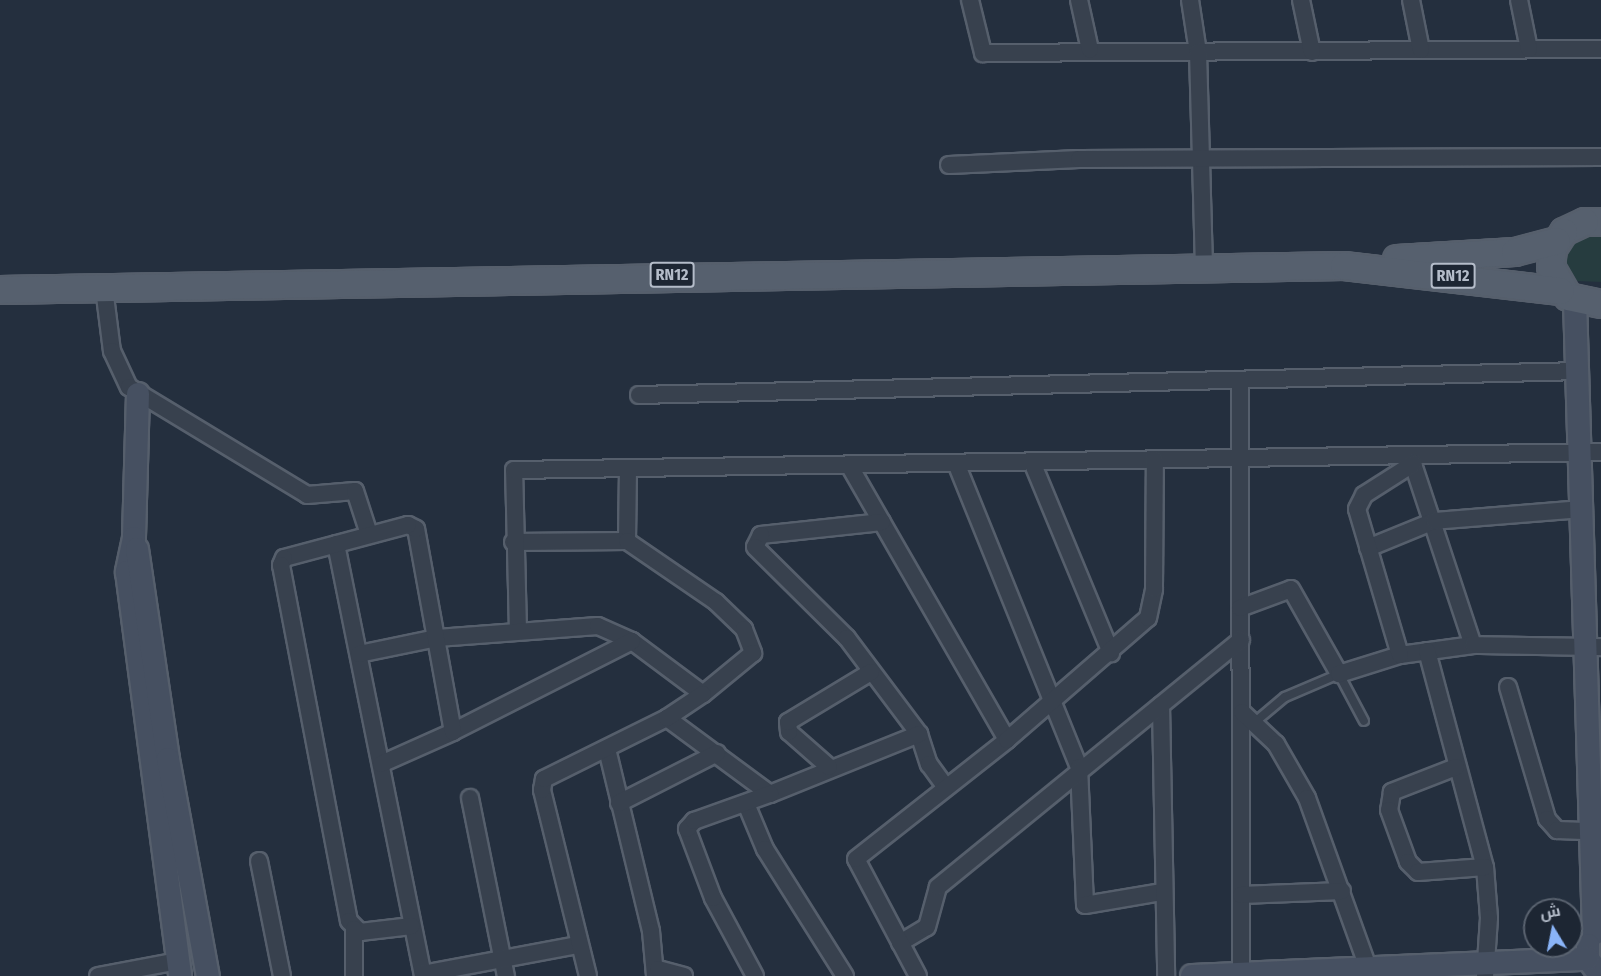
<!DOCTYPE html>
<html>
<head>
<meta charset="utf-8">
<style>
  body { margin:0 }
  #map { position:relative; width:1601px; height:976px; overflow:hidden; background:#242f3e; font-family:"Fira Sans Condensed",Cairo,sans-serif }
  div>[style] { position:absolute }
  .green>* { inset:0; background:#263c3f }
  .roads { filter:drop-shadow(2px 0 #565f6c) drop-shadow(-2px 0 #565f6c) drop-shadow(0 2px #565f6c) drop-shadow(0 -2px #565f6c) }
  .lane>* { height:8px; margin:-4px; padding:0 4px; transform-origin:4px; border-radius:4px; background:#38414e }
  .street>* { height:16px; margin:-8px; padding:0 8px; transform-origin:8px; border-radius:8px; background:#38414e }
  .secondary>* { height:22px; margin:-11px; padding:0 11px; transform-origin:11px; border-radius:11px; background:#465061 }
  .primary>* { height:26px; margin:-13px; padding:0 13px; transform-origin:13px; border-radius:13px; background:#56606e }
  span { translate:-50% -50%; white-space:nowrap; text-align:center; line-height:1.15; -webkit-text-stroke:6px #1d2633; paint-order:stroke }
  .shield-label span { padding:2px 4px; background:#1d2633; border:2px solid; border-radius:4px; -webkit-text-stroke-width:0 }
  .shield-label { font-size:16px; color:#b4bcc9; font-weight:700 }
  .north { position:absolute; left:1523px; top:898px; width:60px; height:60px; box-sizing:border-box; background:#1d2633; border:2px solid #59626f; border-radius:50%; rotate:350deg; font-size:16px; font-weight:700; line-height:24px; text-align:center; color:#b4bcc9 }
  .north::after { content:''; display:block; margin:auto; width:21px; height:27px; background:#8ab4f8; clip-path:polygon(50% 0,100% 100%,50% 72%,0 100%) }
</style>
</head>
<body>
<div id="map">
  <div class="green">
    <div style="clip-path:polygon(1601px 232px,1601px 282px,1577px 281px,1565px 267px,1563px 254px,1577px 234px)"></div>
  </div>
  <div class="roads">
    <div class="lane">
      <div style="left:1255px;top:722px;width:39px;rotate:-40deg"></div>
      <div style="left:1285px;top:697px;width:59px;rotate:-23.1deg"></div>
      <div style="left:1339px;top:674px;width:53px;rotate:62deg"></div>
    </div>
    <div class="street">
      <div style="left:970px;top:0;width:55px;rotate:76.2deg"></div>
      <div style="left:983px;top:53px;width:618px;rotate:-0.37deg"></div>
      <div style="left:1079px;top:0;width:51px;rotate:77.6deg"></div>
      <div style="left:1190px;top:0;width:53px;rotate:81.3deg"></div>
      <div style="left:1198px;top:52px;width:215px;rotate:88.4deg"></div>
      <div style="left:1301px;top:0;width:53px;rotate:78.1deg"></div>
      <div style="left:1411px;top:0;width:51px;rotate:78.7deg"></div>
      <div style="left:1519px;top:0;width:50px;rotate:78.5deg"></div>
      <div style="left:949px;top:165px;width:130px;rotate:-2.6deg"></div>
      <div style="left:1079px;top:159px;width:522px;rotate:-0.22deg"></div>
      <div style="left:104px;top:288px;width:64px;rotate:82.8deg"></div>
      <div style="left:112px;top:351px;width:40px;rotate:65deg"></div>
      <div style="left:129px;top:387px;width:208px;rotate:31.2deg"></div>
      <div style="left:307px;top:495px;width:48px;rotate:-4.8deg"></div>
      <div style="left:355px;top:491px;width:45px;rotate:72deg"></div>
      <div style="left:1240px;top:380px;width:596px;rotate:89.9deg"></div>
      <div style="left:639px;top:395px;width:941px;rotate:-1.46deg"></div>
      <div style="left:1410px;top:455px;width:200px;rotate:71.7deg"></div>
      <div style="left:1032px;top:462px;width:207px;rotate:67.5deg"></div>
      <div style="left:956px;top:463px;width:328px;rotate:68deg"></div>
      <div style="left:1079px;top:767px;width:138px;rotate:87.5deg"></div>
      <div style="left:1085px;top:905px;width:77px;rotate:-9.7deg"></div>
      <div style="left:849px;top:465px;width:317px;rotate:60.1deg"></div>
      <div style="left:882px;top:522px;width:122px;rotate:173.9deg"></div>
      <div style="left:761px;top:535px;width:13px;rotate:117deg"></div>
      <div style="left:755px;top:547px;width:129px;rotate:44.7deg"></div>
      <div style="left:847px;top:638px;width:120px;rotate:53.1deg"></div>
      <div style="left:919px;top:734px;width:32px;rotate:72deg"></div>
      <div style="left:929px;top:764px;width:29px;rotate:54deg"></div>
      <div style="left:627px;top:541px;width:73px;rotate:-89.2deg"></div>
      <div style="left:513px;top:542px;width:114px;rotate:-0.5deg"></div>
      <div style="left:627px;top:541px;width:108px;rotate:34.4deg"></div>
      <div style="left:716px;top:602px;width:39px;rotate:44deg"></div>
      <div style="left:744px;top:629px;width:26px;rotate:69deg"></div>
      <div style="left:753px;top:653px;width:65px;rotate:140.6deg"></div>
      <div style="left:703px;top:694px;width:89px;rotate:-143.3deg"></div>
      <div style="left:336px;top:544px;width:441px;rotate:78.6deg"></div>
      <div style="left:1368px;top:548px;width:71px;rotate:-22.2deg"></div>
      <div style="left:1434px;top:521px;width:150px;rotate:-4.6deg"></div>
      <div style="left:1240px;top:608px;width:54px;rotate:-20.4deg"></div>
      <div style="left:1291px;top:589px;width:98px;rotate:60.5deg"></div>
      <div style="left:1339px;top:674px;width:64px;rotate:-17.3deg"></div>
      <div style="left:1400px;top:655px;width:74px;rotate:-7.8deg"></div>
      <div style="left:1473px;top:645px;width:128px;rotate:0.9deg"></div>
      <div style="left:518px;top:631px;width:161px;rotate:-91.4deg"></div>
      <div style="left:514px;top:470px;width:1087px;rotate:-0.95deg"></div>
      <div style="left:1427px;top:651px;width:224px;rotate:75deg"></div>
      <div style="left:1485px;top:867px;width:51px;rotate:85.5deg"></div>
      <div style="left:1489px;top:918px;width:58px;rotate:93.9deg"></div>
      <div style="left:359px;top:654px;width:80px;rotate:-11.6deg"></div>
      <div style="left:437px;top:638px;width:161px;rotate:-4.3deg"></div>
      <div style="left:598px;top:626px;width:37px;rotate:24deg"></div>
      <div style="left:632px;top:641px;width:201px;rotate:153.1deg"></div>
      <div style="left:1400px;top:655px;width:152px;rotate:-106.4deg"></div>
      <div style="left:1357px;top:509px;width:16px;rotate:-63deg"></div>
      <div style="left:1364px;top:495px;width:59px;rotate:-32.6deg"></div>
      <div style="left:1508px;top:687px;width:138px;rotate:73.5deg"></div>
      <div style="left:1547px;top:819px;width:15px;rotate:48deg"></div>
      <div style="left:1557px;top:830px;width:34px;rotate:2deg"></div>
      <div style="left:1161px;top:705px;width:271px;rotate:88.9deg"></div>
      <div style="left:1242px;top:712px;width:47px;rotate:43.3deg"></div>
      <div style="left:1276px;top:744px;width:62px;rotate:60.1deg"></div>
      <div style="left:1307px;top:798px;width:189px;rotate:70.2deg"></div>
      <div style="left:667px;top:718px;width:128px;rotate:36.4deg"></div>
      <div style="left:770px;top:794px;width:161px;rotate:-21.9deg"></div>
      <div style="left:607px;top:749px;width:187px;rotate:76.4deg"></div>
      <div style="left:651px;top:931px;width:45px;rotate:84.9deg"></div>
      <div style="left:381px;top:764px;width:79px;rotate:-24deg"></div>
      <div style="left:453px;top:732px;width:206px;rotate:-100.3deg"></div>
      <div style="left:416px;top:529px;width:9px;rotate:-153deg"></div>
      <div style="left:408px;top:525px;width:128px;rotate:165.1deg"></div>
      <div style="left:284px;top:558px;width:8px;rotate:113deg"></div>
      <div style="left:281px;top:565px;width:362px;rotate:79.2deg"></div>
      <div style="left:349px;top:921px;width:16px;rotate:45deg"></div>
      <div style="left:360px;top:932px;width:52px;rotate:-6.6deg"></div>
      <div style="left:829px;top:767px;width:53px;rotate:-138.8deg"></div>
      <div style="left:789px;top:732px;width:10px;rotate:-96deg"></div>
      <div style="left:788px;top:722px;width:97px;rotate:-31.1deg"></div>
      <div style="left:1456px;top:767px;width:69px;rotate:158.7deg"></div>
      <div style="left:1392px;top:792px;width:18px;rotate:99deg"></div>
      <div style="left:1389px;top:810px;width:55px;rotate:69.9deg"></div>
      <div style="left:1408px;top:862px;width:14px;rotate:45deg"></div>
      <div style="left:1418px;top:872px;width:67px;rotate:-4.3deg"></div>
      <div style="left:470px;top:798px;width:182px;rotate:78.6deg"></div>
      <div style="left:619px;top:803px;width:110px;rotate:-27deg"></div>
      <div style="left:747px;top:806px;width:47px;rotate:67.3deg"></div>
      <div style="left:765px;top:849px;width:150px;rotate:57.8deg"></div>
      <div style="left:259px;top:861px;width:117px;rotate:78.7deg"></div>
      <div style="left:1241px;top:895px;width:101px;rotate:-2.3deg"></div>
      <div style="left:354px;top:929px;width:47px;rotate:90deg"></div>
      <div style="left:900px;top:943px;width:31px;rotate:-31deg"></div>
      <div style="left:927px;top:927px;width:41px;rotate:-74.6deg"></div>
      <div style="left:938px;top:887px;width:391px;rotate:-39.2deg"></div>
      <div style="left:658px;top:969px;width:27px;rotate:15deg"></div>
      <div style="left:423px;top:974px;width:158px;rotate:-10.6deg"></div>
      <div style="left:98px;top:976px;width:81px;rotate:-10.6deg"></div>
      <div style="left:588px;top:976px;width:192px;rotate:-103.9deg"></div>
      <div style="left:542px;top:790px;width:11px;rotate:-80deg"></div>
      <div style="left:544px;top:779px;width:137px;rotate:-26.4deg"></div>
      <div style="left:667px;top:718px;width:43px;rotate:-33.7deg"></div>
      <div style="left:755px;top:976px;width:89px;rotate:-118.3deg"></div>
      <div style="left:713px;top:898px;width:74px;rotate:-110.6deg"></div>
      <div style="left:687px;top:829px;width:11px;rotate:-49deg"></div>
      <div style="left:694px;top:821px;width:81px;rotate:-19.6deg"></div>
      <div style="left:918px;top:976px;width:132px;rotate:-117.9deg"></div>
      <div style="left:856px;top:859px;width:192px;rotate:-38.2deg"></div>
      <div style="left:1007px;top:740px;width:186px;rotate:-40.9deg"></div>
      <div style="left:1148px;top:618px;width:30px;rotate:-78deg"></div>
      <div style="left:1154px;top:589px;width:130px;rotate:-89.6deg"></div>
    </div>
    <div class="secondary">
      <div style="left:1575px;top:301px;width:633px;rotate:88.28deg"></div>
      <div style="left:138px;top:394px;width:144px;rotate:91.6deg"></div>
      <div style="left:134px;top:538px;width:35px;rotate:102deg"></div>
      <div style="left:127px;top:572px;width:407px;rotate:82.5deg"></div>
      <div style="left:137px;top:549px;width:212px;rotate:81.6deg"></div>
      <div style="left:168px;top:759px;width:221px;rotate:79.6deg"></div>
      <div style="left:1588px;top:945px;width:14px;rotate:90deg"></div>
      <div style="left:1588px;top:959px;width:21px;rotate:53deg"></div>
      <div style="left:1192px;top:976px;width:396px;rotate:-2.5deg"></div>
    </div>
    <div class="primary">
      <div style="left:1601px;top:222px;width:16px;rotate:180deg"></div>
      <div style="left:1585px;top:222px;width:23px;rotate:155deg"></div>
      <div style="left:1564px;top:232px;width:20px;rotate:123deg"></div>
      <div style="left:1553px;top:249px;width:18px;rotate:96deg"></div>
      <div style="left:1551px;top:267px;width:34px;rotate:60deg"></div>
      <div style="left:1568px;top:297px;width:34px;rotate:12deg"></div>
      <div style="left:1397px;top:259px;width:118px;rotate:-3.4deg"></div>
      <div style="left:1515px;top:252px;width:43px;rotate:-14.7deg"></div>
      <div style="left:0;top:290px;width:1344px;rotate:-1.02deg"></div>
      <div style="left:1344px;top:266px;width:218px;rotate:6.6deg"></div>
    </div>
  </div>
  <div class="shield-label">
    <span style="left:672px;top:275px">RN12</span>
    <span style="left:1453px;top:276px">RN12</span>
  </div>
  <div class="north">ش</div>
</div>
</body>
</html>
